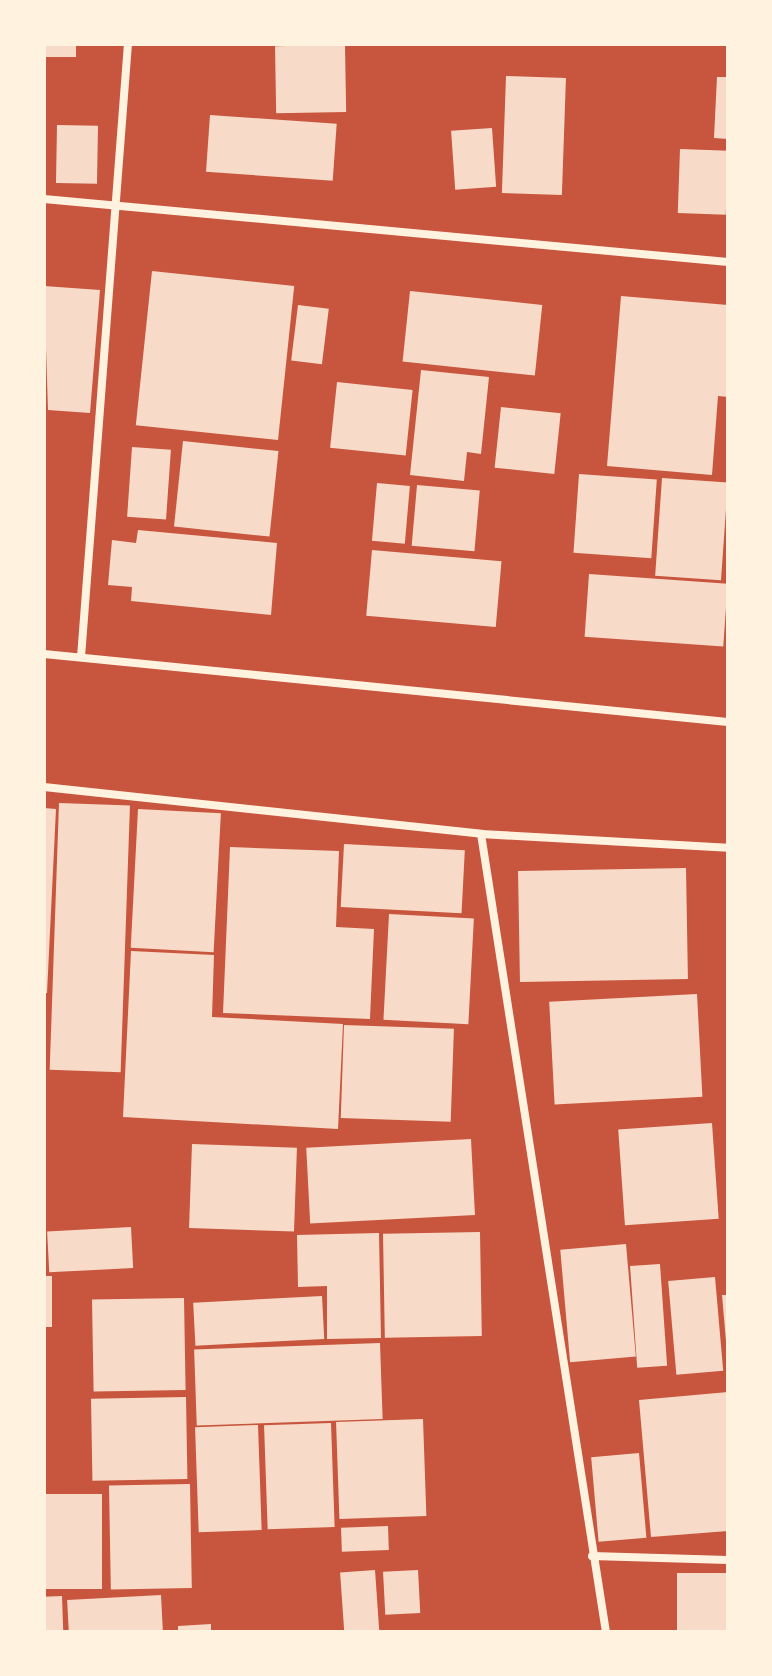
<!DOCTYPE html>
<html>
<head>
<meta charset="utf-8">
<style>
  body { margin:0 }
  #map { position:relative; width:772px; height:1676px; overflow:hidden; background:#c8553d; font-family:Signika,sans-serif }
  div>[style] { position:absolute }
  .building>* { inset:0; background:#f7dbc8; transform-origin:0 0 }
  .minor>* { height:8px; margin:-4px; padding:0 4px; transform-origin:4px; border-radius:4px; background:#fff3e0 }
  span { translate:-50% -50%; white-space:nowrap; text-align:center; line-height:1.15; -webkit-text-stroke:6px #fff3e0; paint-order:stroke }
  .frame { position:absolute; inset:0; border:46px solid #fff3e0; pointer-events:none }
</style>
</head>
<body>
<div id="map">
  <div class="building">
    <div style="left:44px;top:44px;width:32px;height:13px"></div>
    <div style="left:345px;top:45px;width:67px;height:70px;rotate:89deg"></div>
    <div style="left:506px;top:76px;width:60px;height:117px;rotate:2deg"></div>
    <div style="clip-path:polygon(717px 77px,728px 77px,728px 139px,714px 138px)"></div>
    <div style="left:210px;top:115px;width:127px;height:57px;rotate:4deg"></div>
    <div style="left:57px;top:125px;width:41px;height:58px;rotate:1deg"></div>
    <div style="left:492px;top:128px;width:59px;height:41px;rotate:86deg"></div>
    <div style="left:680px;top:149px;width:48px;height:64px;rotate:2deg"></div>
    <div style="left:152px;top:271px;width:143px;height:155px;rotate:6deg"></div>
    <div style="clip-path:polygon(44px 286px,100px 290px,90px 413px,48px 410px)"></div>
    <div style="left:410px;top:291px;width:133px;height:71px;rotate:6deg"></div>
    <div style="clip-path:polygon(621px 296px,728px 305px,728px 397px,718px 396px,712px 475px,607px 466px)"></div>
    <div style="left:298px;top:305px;width:31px;height:56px;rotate:7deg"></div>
    <div style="clip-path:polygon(421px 370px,489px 377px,481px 454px,467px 452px,464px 481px,410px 475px)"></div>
    <div style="left:337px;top:382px;width:76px;height:66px;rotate:6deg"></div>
    <div style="left:501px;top:407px;width:60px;height:61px;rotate:6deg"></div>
    <div style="left:183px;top:441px;width:96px;height:86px;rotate:6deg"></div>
    <div style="left:132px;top:447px;width:39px;height:70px;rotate:4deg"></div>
    <div style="left:579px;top:474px;width:78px;height:79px;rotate:4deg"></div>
    <div style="left:662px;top:478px;width:66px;height:98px;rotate:4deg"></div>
    <div style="left:377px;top:483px;width:33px;height:58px;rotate:5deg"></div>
    <div style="left:417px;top:485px;width:63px;height:61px;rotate:5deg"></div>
    <div style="clip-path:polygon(138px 530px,277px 543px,271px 615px,131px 601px,132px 587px,108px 585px,112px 540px,136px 543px)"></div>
    <div style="left:372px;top:550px;width:130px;height:66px;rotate:5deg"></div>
    <div style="left:589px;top:574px;width:139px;height:63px;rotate:4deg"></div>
    <div style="left:59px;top:803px;width:71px;height:267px;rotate:2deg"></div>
    <div style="clip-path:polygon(44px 808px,56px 809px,47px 993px,44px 993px)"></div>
    <div style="left:138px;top:809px;width:83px;height:139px;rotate:3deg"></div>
    <div style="left:344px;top:844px;width:121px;height:63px;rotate:3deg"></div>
    <div style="clip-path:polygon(230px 847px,339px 851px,336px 927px,374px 929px,370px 1019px,223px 1013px)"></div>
    <div style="left:686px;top:868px;width:111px;height:168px;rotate:89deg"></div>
    <div style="left:389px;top:914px;width:85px;height:106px;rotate:3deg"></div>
    <div style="clip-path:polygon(131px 951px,214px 955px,212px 1017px,343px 1024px,338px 1129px,123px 1117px)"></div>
    <div style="left:697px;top:994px;width:103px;height:148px;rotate:87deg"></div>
    <div style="left:344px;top:1025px;width:110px;height:93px;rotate:2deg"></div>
    <div style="left:712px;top:1123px;width:96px;height:94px;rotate:86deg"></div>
    <div style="left:471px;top:1139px;width:76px;height:165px;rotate:87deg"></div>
    <div style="left:192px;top:1144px;width:105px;height:84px;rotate:2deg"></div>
    <div style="left:131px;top:1227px;width:41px;height:84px;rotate:87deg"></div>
    <div style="left:480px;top:1232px;width:104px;height:97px;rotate:89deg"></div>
    <div style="clip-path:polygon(379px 1233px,381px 1338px,327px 1339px,327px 1286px,298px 1287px,297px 1235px)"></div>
    <div style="left:626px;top:1244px;width:113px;height:66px;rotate:85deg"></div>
    <div style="left:660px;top:1264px;width:102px;height:30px;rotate:86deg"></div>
    <div style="left:44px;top:1276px;width:8px;height:51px"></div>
    <div style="left:715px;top:1277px;width:94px;height:47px;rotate:85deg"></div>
    <div style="clip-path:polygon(722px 1295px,728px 1295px,728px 1341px,726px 1341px)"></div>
    <div style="left:322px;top:1296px;width:43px;height:129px;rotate:87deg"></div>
    <div style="left:184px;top:1298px;width:92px;height:92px;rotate:89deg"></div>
    <div style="left:380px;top:1343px;width:76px;height:186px;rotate:88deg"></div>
    <div style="clip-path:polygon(728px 1392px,728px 1531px,651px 1537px,639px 1400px)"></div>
    <div style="left:186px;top:1397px;width:82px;height:95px;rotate:89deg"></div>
    <div style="left:423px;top:1419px;width:97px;height:87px;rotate:88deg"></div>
    <div style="left:331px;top:1423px;width:104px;height:67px;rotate:88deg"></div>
    <div style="left:258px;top:1425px;width:105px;height:63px;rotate:88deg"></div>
    <div style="left:639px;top:1453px;width:85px;height:48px;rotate:85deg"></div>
    <div style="left:190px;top:1484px;width:104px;height:81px;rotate:89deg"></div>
    <div style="left:44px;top:1494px;width:58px;height:95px"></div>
    <div style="left:388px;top:1526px;width:24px;height:47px;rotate:88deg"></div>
    <div style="left:375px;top:1570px;width:62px;height:35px;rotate:86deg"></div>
    <div style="left:418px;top:1570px;width:43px;height:35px;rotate:87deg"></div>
    <div style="left:728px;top:1573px;width:59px;height:51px;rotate:90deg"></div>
    <div style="left:161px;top:1595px;width:37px;height:94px;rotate:87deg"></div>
    <div style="left:62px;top:1596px;width:36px;height:18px;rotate:88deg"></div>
    <div style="clip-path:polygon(211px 1624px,211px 1632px,178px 1632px,178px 1626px)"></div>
  </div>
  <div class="minor">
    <div style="left:44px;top:199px;width:687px;rotate:5.26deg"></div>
    <div style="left:44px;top:654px;width:687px;rotate:5.68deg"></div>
    <div style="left:81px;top:657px;width:615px;rotate:-85.62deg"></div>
    <div style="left:44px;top:787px;width:440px;rotate:6.1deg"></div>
    <div style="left:481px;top:834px;width:247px;rotate:3.2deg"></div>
    <div style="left:481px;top:834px;width:808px;rotate:81.1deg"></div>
    <div style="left:592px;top:1556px;width:136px;rotate:1.7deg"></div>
  </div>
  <div class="frame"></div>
</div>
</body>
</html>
